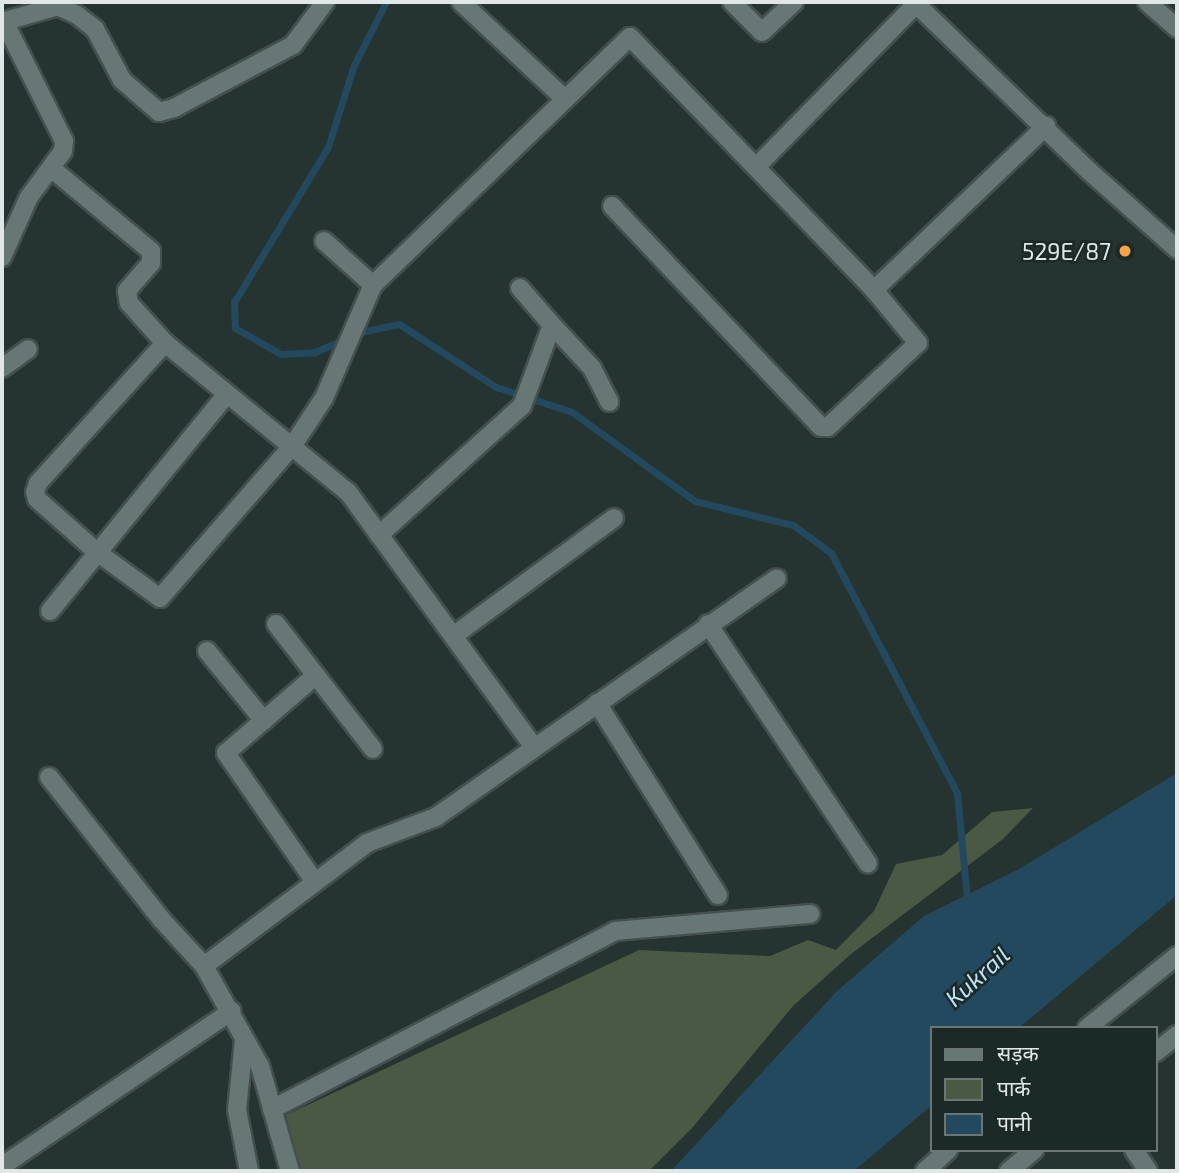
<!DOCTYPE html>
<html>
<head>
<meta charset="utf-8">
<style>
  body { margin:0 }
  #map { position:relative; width:1179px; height:1173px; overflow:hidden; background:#253331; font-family:"Exo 2","Noto Sans Devanagari",sans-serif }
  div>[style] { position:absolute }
  .green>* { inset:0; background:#495943 }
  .water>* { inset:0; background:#22495e }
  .stream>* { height:7px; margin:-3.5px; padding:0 3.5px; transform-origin:3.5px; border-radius:3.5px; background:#22495e }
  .roads { filter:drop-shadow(2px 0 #44504f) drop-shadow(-2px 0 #44504f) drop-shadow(0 2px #44504f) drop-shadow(0 -2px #44504f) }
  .minor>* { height:18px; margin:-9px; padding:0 9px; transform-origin:9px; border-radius:9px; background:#677775 }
  .tertiary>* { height:18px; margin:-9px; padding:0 9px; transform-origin:9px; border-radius:9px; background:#677775 }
  .dots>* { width:19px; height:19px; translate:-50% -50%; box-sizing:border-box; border:4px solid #1b2927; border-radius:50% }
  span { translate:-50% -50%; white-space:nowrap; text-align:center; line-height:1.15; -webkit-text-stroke:5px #1b2927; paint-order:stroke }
  .poi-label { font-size:23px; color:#e0e8e7 }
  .right { translate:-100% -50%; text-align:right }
  .water-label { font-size:24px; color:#bce3fa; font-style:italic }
  .frame { position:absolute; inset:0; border:4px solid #e0e8e7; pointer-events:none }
  .legend { position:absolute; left:930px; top:1026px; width:228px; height:126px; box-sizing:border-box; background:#1b2927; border:2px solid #6a7574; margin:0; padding:9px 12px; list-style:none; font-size:21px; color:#e0e8e7 }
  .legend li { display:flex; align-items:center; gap:14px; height:35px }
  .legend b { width:35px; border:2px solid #6a7574 }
</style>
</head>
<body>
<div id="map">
  <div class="green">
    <div style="clip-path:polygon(1033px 808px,1003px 839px,851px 954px,793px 1006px,693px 1127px,649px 1171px,299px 1171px,286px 1115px,639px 950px,770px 956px,808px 940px,836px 950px,874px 911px,896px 864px,942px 855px,992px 812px)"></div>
  </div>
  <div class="water">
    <div style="clip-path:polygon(1177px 773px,1177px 895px,1019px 1028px,932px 1028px,932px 1105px,854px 1171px,671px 1171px,837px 991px,924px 916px,1019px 869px)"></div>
  </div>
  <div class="stream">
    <div style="left:386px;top:2px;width:71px;rotate:116.9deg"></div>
    <div style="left:354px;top:65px;width:86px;rotate:107.6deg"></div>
    <div style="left:328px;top:147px;width:181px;rotate:121.2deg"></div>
    <div style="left:234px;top:302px;width:26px;rotate:88deg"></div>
    <div style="left:235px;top:328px;width:53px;rotate:29.5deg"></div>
    <div style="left:281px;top:354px;width:34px;rotate:-3deg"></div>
    <div style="left:315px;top:352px;width:50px;rotate:-23.5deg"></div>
    <div style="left:361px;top:332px;width:39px;rotate:-12deg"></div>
    <div style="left:399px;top:324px;width:116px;rotate:33deg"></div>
    <div style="left:496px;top:387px;width:80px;rotate:18.2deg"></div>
    <div style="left:572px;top:412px;width:152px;rotate:35.9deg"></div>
    <div style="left:695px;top:501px;width:101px;rotate:13.8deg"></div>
    <div style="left:793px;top:525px;width:47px;rotate:36.4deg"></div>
    <div style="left:831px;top:553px;width:271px;rotate:62.3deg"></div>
    <div style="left:957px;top:793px;width:106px;rotate:84.6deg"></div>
  </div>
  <div class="roads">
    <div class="minor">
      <div style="left:461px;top:2px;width:141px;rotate:43deg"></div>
      <div style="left:732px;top:2px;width:42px;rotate:45deg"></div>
      <div style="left:762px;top:32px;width:44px;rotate:-43.2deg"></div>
      <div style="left:914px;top:2px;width:243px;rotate:44deg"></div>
      <div style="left:1089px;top:171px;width:118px;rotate:41.6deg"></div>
      <div style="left:1147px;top:2px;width:40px;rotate:41deg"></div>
      <div style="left:2px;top:22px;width:58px;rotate:-15.9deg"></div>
      <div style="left:58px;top:6px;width:21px;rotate:25deg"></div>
      <div style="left:77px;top:15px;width:23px;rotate:38deg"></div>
      <div style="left:95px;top:29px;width:58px;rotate:62.1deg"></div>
      <div style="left:122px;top:80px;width:49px;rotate:40.9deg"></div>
      <div style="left:159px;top:112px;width:16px;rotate:-15deg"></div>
      <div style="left:174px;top:108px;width:135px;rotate:-27.9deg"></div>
      <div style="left:293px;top:45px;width:54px;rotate:-53.3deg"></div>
      <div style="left:757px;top:166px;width:227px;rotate:-45.5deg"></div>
      <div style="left:51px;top:168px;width:130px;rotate:39.7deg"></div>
      <div style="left:151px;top:251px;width:12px;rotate:90deg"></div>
      <div style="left:151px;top:263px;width:37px;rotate:131deg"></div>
      <div style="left:127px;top:291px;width:12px;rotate:81deg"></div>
      <div style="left:129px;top:303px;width:54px;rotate:48deg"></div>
      <div style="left:165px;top:343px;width:236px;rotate:39.2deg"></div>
      <div style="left:348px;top:492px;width:316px;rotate:53.9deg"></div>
      <div style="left:324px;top:241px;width:66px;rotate:41.9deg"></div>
      <div style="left:2px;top:257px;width:66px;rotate:-65.8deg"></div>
      <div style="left:29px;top:197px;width:57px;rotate:-53.5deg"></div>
      <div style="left:63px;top:151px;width:10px;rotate:-84deg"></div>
      <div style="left:64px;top:141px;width:134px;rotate:-116.6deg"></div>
      <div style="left:874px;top:290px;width:238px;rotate:-43.6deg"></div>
      <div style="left:552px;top:325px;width:59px;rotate:47.1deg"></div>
      <div style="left:592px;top:368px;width:38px;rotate:63deg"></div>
      <div style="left:165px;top:343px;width:189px;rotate:132.2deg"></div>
      <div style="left:38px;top:483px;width:9px;rotate:108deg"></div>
      <div style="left:35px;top:492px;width:7px;rotate:74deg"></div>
      <div style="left:37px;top:499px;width:80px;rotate:41.5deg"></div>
      <div style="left:97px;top:552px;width:78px;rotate:36.1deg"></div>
      <div style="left:160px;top:598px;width:203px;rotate:-49deg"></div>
      <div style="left:293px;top:445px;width:56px;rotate:-56.6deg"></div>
      <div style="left:324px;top:398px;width:123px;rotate:-66.6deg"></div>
      <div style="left:373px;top:285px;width:357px;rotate:-44deg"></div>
      <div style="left:630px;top:37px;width:351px;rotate:46deg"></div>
      <div style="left:874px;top:290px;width:69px;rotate:50.3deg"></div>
      <div style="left:918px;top:343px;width:123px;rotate:137deg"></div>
      <div style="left:828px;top:427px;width:7px;rotate:180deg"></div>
      <div style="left:821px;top:427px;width:304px;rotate:-133.4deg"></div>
      <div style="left:2px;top:368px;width:32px;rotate:-36deg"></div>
      <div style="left:379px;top:535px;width:193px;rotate:-42.1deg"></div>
      <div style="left:522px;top:406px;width:86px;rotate:-69.7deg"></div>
      <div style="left:552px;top:325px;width:49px;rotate:-130.9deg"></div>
      <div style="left:50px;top:611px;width:280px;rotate:-50.8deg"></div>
      <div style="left:276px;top:624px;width:158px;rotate:52.2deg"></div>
      <div style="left:708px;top:624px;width:288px;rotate:56.3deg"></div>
      <div style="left:456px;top:634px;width:196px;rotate:-36.3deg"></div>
      <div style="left:207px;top:651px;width:90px;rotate:50.8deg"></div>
      <div style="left:597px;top:703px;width:227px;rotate:57.8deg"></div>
      <div style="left:49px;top:777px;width:181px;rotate:51.7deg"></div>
      <div style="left:161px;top:919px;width:64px;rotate:47.5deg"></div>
      <div style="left:204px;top:966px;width:115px;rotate:60.8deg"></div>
      <div style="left:260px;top:1066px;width:109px;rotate:74.1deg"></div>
      <div style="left:315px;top:882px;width:157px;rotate:-124.6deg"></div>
      <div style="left:226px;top:753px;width:119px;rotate:-40.9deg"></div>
      <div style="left:204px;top:966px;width:204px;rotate:-37deg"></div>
      <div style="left:367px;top:843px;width:74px;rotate:-20.6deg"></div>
      <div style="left:436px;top:817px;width:416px;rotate:-35deg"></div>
      <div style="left:244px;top:1040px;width:70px;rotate:95.7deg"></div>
      <div style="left:237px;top:1110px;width:62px;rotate:78.9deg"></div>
      <div style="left:272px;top:1109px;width:386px;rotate:-27.4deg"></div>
      <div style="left:615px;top:931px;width:196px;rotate:-5deg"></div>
      <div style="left:1134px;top:1150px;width:25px;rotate:56deg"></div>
      <div style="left:2px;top:1166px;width:277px;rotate:-34deg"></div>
    </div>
    <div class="tertiary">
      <div style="left:1087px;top:1028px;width:115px;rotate:-38.7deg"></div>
      <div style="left:1156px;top:1052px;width:27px;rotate:-39deg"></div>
      <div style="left:925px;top:1171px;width:31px;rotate:-42deg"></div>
      <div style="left:1009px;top:1171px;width:33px;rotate:-40deg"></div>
    </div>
  </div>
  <div class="dots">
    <div style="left:1125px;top:251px;background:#f6a246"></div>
  </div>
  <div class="poi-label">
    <span class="right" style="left:1111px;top:251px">529E/87</span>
  </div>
  <div class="water-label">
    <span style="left:977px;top:976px;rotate:-42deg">Kukrail</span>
  </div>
  <div class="frame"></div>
  <ul class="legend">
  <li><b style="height:9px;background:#677775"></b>सड़क</li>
  <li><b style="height:19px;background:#495943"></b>पार्क</li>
  <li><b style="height:19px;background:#22495e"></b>पानी</li>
  </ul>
</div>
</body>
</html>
